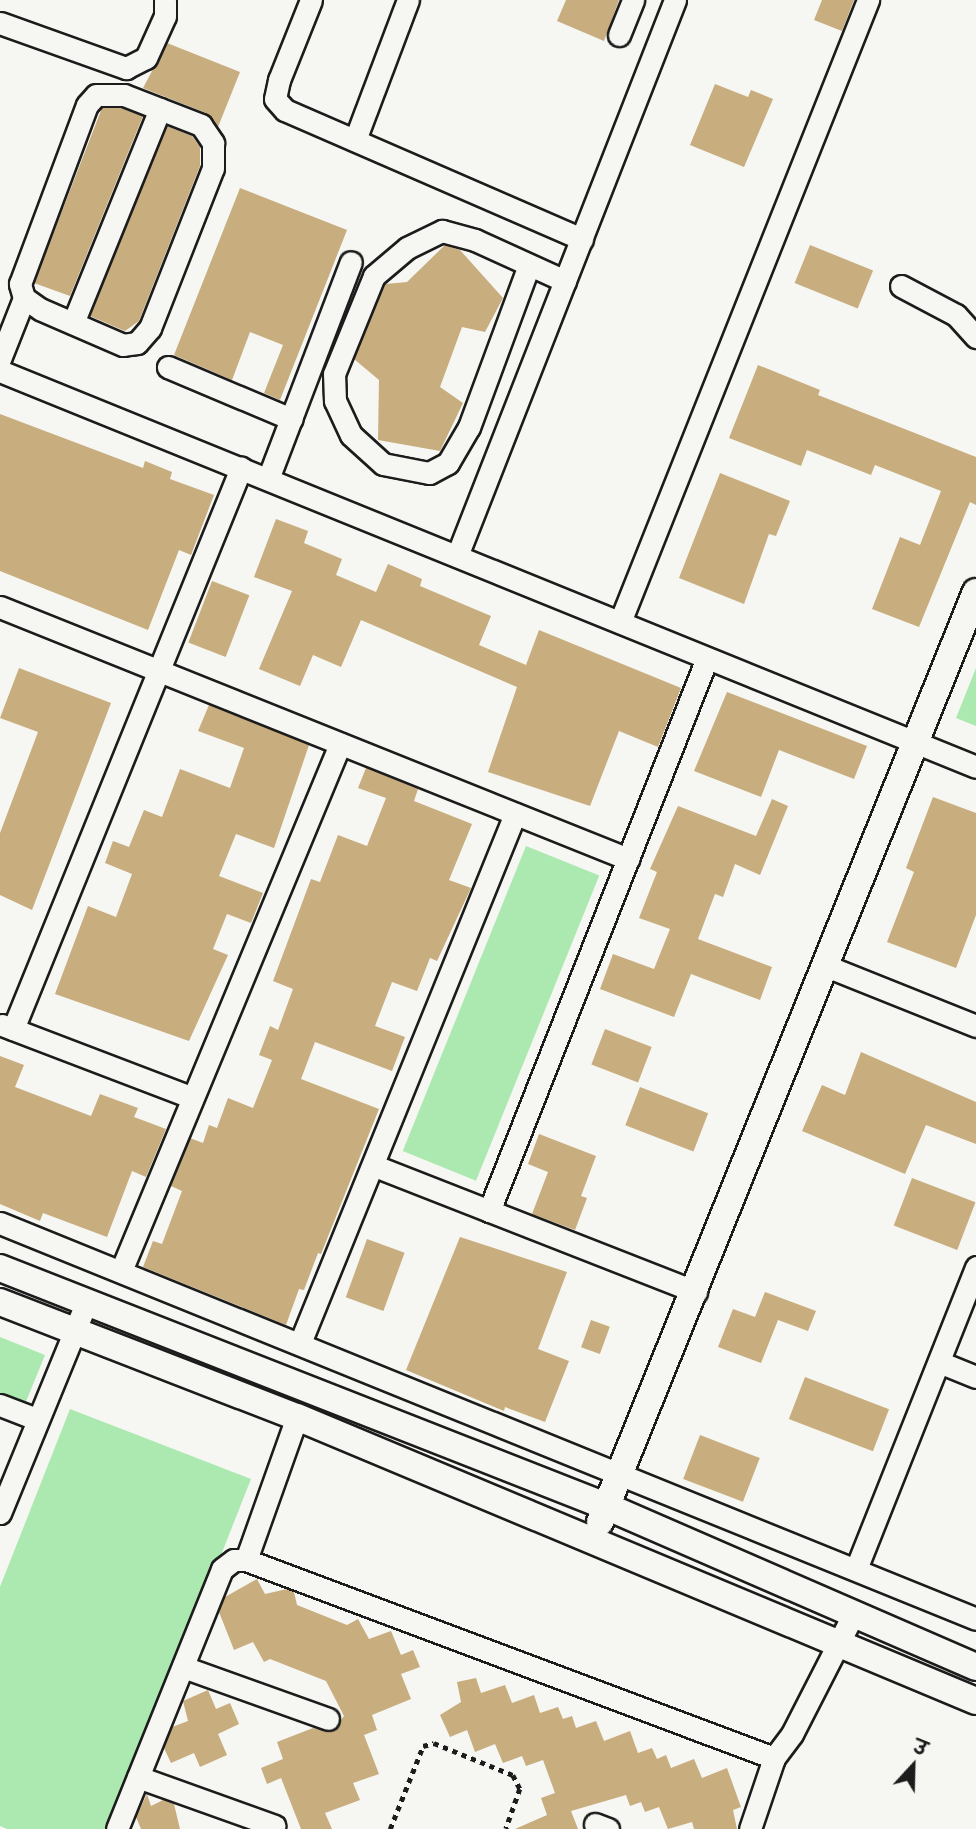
<!DOCTYPE html>
<html>
<head>
<meta charset="utf-8">
<style>
  body { margin:0 }
  #map { position:relative; width:976px; height:1829px; overflow:hidden; background:#f6f6f2; font-family:"Playpen Sans","Playpen Sans Deva",sans-serif }
  div>[style] { position:absolute }
  .green>* { inset:0; background:#abe9b1; transform-origin:0 0 }
  .building>* { inset:0; background:#c8ad7e; transform-origin:0 0 }
  .path>* { height:4.5px; margin-top:-2.25px; transform-origin:0; background:repeating-linear-gradient(90deg,#1c1c1c 0 5px,transparent 0 10px) }
  .roads { filter:drop-shadow(2px 0 #1c1c1c) drop-shadow(-2px 0 #1c1c1c) drop-shadow(0 2px #1c1c1c) drop-shadow(0 -2px #1c1c1c) }
  .minor>* { height:21px; margin:-10.5px; padding:0 10.5px; transform-origin:10.5px; border-radius:10.5px; background:#f6f6f2 }
  .tertiary>* { height:26px; margin:-13px; padding:0 13px; transform-origin:13px; border-radius:13px; background:#f6f6f2 }
  span { translate:-50% -50%; white-space:nowrap; text-align:center; line-height:1.15; -webkit-text-stroke:7px #f6f6f2; paint-order:stroke }
  .north { position:absolute; left:878px; top:1731px; width:70px; height:70px; -webkit-text-stroke:5px #f6f6f2; paint-order:stroke; rotate:22deg; font-size:19px; font-weight:700; line-height:28px; text-align:center; color:#1c1c1c }
  .north::after { content:''; display:block; margin:auto; width:24px; height:32px; background:#1c1c1c; clip-path:polygon(50% 0,100% 100%,50% 72%,0 100%) }
</style>
</head>
<body>
<div id="map">
  <div class="green">
    <div style="clip-path:polygon(976px 668px,976px 726px,956px 718px)"></div>
    <div style="left:526px;top:846px;width:79px;height:329px;rotate:22deg"></div>
    <div style="clip-path:polygon(0 1337px,45px 1355px,23px 1409px,0 1400px)"></div>
    <div style="clip-path:polygon(70px 1409px,251px 1479px,113px 1829px,7px 1829px,0 1826px,0 1587px)"></div>
  </div>
  <div class="building">
    <div style="clip-path:polygon(566px 0,619px 0,604px 41px,557px 21px)"></div>
    <div style="clip-path:polygon(822px 0,854px 0,842px 31px,814px 20px)"></div>
    <div style="clip-path:polygon(167px 43px,240px 72px,218px 127px,206px 113px,143px 88px)"></div>
    <div style="clip-path:polygon(715px 84px,748px 97px,751px 90px,773px 99px,744px 167px,690px 145px)"></div>
    <div style="clip-path:polygon(102px 108px,121px 108px,143px 116px,70px 296px,34px 283px)"></div>
    <div style="clip-path:polygon(167px 126px,192px 136px,200px 147px,200px 166px,139px 321px,125px 331px,90px 316px)"></div>
    <div style="clip-path:polygon(240px 188px,347px 230px,280px 400px,264px 393px,283px 345px,250px 332px,232px 380px,174px 355px)"></div>
    <div style="clip-path:polygon(445px 245px,460px 250px,503px 298px,485px 332px,462px 327px,440px 387px,463px 403px,440px 451px,378px 440px,379px 380px,354px 359px,385px 284px,407px 282px)"></div>
    <div style="left:810px;top:245px;width:68px;height:41px;rotate:22deg"></div>
    <div style="clip-path:polygon(758px 365px,820px 390px,818px 395px,976px 457px,976px 505px,970px 502px,919px 627px,872px 609px,900px 537px,920px 545px,941px 491px,875px 465px,871px 475px,807px 450px,801px 466px,729px 438px)"></div>
    <div style="clip-path:polygon(0 414px,143px 468px,145px 461px,172px 472px,170px 479px,214px 495px,191px 555px,179px 550px,148px 630px,0 571px)"></div>
    <div style="clip-path:polygon(720px 473px,790px 501px,776px 536px,769px 534px,744px 604px,679px 578px)"></div>
    <div style="clip-path:polygon(276px 519px,308px 531px,304px 543px,342px 559px,336px 575px,376px 592px,388px 564px,422px 579px,420px 586px,491px 616px,479px 645px,526px 665px,539px 630px,681px 688px,658px 747px,619px 731px,590px 806px,488px 772px,517px 687px,361px 620px,341px 667px,313px 655px,300px 686px,259px 669px,292px 591px,254px 577px)"></div>
    <div style="left:212px;top:581px;width:40px;height:66px;rotate:21deg"></div>
    <div style="clip-path:polygon(19px 668px,111px 703px,32px 910px,0 895px,0 833px,38px 732px,0 718px)"></div>
    <div style="clip-path:polygon(727px 692px,867px 746px,854px 779px,779px 750px,761px 797px,694px 771px)"></div>
    <div style="clip-path:polygon(209px 705px,309px 745px,274px 848px,236px 834px,219px 876px,263px 893px,251px 923px,227px 914px,213px 949px,228px 955px,189px 1041px,55px 994px,88px 906px,116px 917px,132px 874px,105px 863px,113px 841px,129px 847px,144px 810px,162px 817px,180px 769px,230px 788px,244px 748px,198px 731px)"></div>
    <div style="clip-path:polygon(366px 768px,418px 789px,414px 801px,472px 824px,449px 880px,471px 888px,437px 961px,430px 958px,417px 991px,392px 982px,375px 1026px,405px 1037px,392px 1071px,315px 1042px,301px 1079px,379px 1109px,321px 1254px,318px 1253px,304px 1290px,299px 1289px,286px 1325px,143px 1267px,153px 1241px,162px 1244px,182px 1191px,171px 1186px,190px 1138px,203px 1143px,209px 1125px,217px 1128px,228px 1098px,253px 1108px,272px 1060px,259px 1055px,270px 1026px,278px 1030px,293px 989px,273px 981px,311px 879px,320px 882px,338px 835px,367px 846px,386px 798px,358px 788px)"></div>
    <div style="clip-path:polygon(933px 797px,976px 813px,976px 915px,956px 968px,887px 942px,914px 872px,906px 868px)"></div>
    <div style="clip-path:polygon(772px 799px,788px 806px,760px 875px,735px 864px,723px 897px,715px 894px,698px 939px,772px 967px,760px 1000px,691px 974px,674px 1017px,600px 989px,613px 954px,654px 969px,670px 929px,639px 918px,657px 872px,650px 869px,678px 806px,756px 836px)"></div>
    <div style="left:605px;top:1029px;width:50px;height:38px;rotate:21deg"></div>
    <div style="clip-path:polygon(861px 1052px,976px 1102px,976px 1144px,926px 1125px,905px 1174px,802px 1131px,822px 1085px,845px 1095px)"></div>
    <div style="clip-path:polygon(0 1056px,24px 1065px,15px 1087px,91px 1116px,100px 1094px,138px 1108px,134px 1117px,166px 1129px,146px 1177px,132px 1171px,107px 1237px,43px 1213px,40px 1221px,0 1204px)"></div>
    <div style="left:640px;top:1087px;width:73px;height:41px;rotate:21deg"></div>
    <div style="clip-path:polygon(539px 1134px,596px 1156px,581px 1196px,587px 1198px,575px 1230px,532px 1214px,548px 1172px,528px 1164px)"></div>
    <div style="left:912px;top:1178px;width:68px;height:51px;rotate:21deg"></div>
    <div style="clip-path:polygon(460px 1237px,567px 1272px,538px 1349px,569px 1361px,545px 1422px,505px 1407px,504px 1411px,406px 1370px)"></div>
    <div style="left:367px;top:1239px;width:40px;height:62px;rotate:20deg"></div>
    <div style="clip-path:polygon(765px 1292px,816px 1311px,808px 1331px,778px 1320px,761px 1363px,718px 1347px,733px 1309px,755px 1317px)"></div>
    <div style="left:591px;top:1320px;width:20px;height:29px;rotate:20deg"></div>
    <div style="left:805px;top:1377px;width:90px;height:45px;rotate:21deg"></div>
    <div style="left:700px;top:1435px;width:64px;height:47px;rotate:21deg"></div>
    <div style="clip-path:polygon(257px 1579px,265px 1594px,287px 1589px,294px 1592px,297px 1605px,347px 1625px,358px 1619px,369px 1639px,391px 1631px,401px 1655px,413px 1650px,420px 1667px,401px 1674px,411px 1699px,372px 1715px,377px 1730px,364px 1735px,379px 1774px,353px 1783px,360px 1800px,325px 1813px,332px 1829px,301px 1829px,281px 1778px,267px 1784px,261px 1768px,283px 1759px,277px 1742px,313px 1728px,331px 1732px,344px 1716px,326px 1681px,270px 1659px,264px 1662px,253px 1642px,234px 1650px,219px 1612px,225px 1597px)"></div>
    <div style="clip-path:polygon(476px 1678px,481px 1693px,505px 1685px,512px 1703px,534px 1695px,540px 1713px,558px 1707px,563px 1719px,572px 1716px,576px 1728px,596px 1721px,604px 1741px,630px 1731px,638px 1753px,652px 1748px,657px 1759px,666px 1755px,671px 1768px,694px 1759px,702px 1778px,727px 1768px,741px 1807px,733px 1810px,737px 1829px,694px 1829px,692px 1822px,668px 1829px,659px 1807px,645px 1812px,641px 1802px,630px 1806px,626px 1795px,571px 1811px,578px 1829px,515px 1829px,547px 1815px,541px 1798px,555px 1793px,543px 1760px,526px 1766px,522px 1756px,503px 1763px,495px 1744px,475px 1752px,467px 1730px,450px 1737px,440px 1715px,461px 1702px,457px 1682px)"></div>
    <div style="clip-path:polygon(208px 1690px,216px 1709px,230px 1703px,239px 1724px,218px 1734px,227px 1755px,200px 1767px,194px 1753px,171px 1763px,164px 1748px,172px 1727px,188px 1721px,183px 1701px)"></div>
    <div style="clip-path:polygon(147px 1794px,151px 1806px,163px 1800px,174px 1804px,180px 1829px,141px 1829px,136px 1817px)"></div>
  </div>
  <div class="path">
    <div style="left:390px;top:1829px;width:89px;rotate:-68.3deg"></div>
    <div style="left:423px;top:1746px;width:11px;rotate:-15deg"></div>
    <div style="left:434px;top:1743px;width:85px;rotate:22.1deg"></div>
    <div style="left:513px;top:1775px;width:16px;rotate:63deg"></div>
    <div style="left:520px;top:1789px;width:42px;rotate:109.3deg"></div>
  </div>
  <div class="roads">
    <div class="minor">
      <div style="left:311px;top:0;width:86px;rotate:111.8deg"></div>
      <div style="left:279px;top:80px;width:19px;rotate:102deg"></div>
      <div style="left:275px;top:99px;width:15px;rotate:48deg"></div>
      <div style="left:285px;top:110px;width:324px;rotate:23.5deg"></div>
      <div style="left:0;top:23px;width:134px;rotate:19.7deg"></div>
      <div style="left:126px;top:68px;width:22px;rotate:-27deg"></div>
      <div style="left:146px;top:58px;width:46px;rotate:-65.7deg"></div>
      <div style="left:165px;top:16px;width:16px;rotate:-90deg"></div>
      <div style="left:619px;top:35px;width:38px;rotate:-68deg"></div>
      <div style="left:96px;top:95px;width:28px"></div>
      <div style="left:124px;top:95px;width:83px;rotate:21.3deg"></div>
      <div style="left:201px;top:125px;width:22px;rotate:56deg"></div>
      <div style="left:213px;top:143px;width:25px;rotate:90deg"></div>
      <div style="left:213px;top:168px;width:172px;rotate:111.5deg"></div>
      <div style="left:150px;top:328px;width:20px;rotate:131deg"></div>
      <div style="left:137px;top:343px;width:14px;rotate:172deg"></div>
      <div style="left:123px;top:345px;width:90px;rotate:-156.6deg"></div>
      <div style="left:40px;top:309px;width:19px;rotate:-145deg"></div>
      <div style="left:24px;top:298px;width:15px;rotate:-106deg"></div>
      <div style="left:20px;top:284px;width:191px;rotate:-69.5deg"></div>
      <div style="left:87px;top:105px;width:13px;rotate:-48deg"></div>
      <div style="left:355px;top:140px;width:150px;rotate:-69.3deg"></div>
      <div style="left:529px;top:265px;width:173px;rotate:110.3deg"></div>
      <div style="left:469px;top:427px;width:42px;rotate:120.3deg"></div>
      <div style="left:448px;top:463px;width:21px;rotate:152deg"></div>
      <div style="left:429px;top:473px;width:47px;rotate:-168.9deg"></div>
      <div style="left:383px;top:464px;width:43px;rotate:-137.8deg"></div>
      <div style="left:351px;top:435px;width:38px;rotate:-115deg"></div>
      <div style="left:335px;top:401px;width:27px;rotate:-92deg"></div>
      <div style="left:334px;top:374px;width:106px;rotate:-67.8deg"></div>
      <div style="left:374px;top:276px;width:43px;rotate:-40.3deg"></div>
      <div style="left:407px;top:248px;width:39px;rotate:-26deg"></div>
      <div style="left:442px;top:231px;width:34px;rotate:15deg"></div>
      <div style="left:475px;top:240px;width:99px;rotate:24.5deg"></div>
      <div style="left:901px;top:286px;width:62px;rotate:27.8deg"></div>
      <div style="left:956px;top:315px;width:30px;rotate:48deg"></div>
      <div style="left:73px;top:323px;width:231px;rotate:-67.9deg"></div>
      <div style="left:0;top:359px;width:66px;rotate:-68.5deg"></div>
      <div style="left:168px;top:367px;width:134px;rotate:22.9deg"></div>
      <div style="left:0;top:371px;width:1053px;rotate:22.08deg"></div>
      <div style="left:268px;top:479px;width:232px;rotate:-69.1deg"></div>
      <div style="left:457px;top:556px;width:597px;rotate:-68.59deg"></div>
      <div style="left:0;top:607px;width:677px;rotate:21.86deg"></div>
      <div style="left:620px;top:622px;width:670px;rotate:-68.26deg"></div>
      <div style="left:826px;top:966px;width:162px;rotate:21.8deg"></div>
      <div style="left:2px;top:1025px;width:204px;rotate:20.9deg"></div>
      <div style="left:13px;top:1029px;width:606px;rotate:-67.88deg"></div>
      <div style="left:375px;top:1166px;width:345px;rotate:21.4deg"></div>
      <div style="left:489px;top:1211px;width:594px;rotate:-68.48deg"></div>
      <div style="left:0;top:1223px;width:1053px;rotate:22.08deg"></div>
      <div style="left:121px;top:1271px;width:571px;rotate:-67.43deg"></div>
      <div style="left:300px;top:1343px;width:571px;rotate:-67.88deg"></div>
      <div style="left:939px;top:1362px;width:40px;rotate:22deg"></div>
      <div style="left:0;top:1405px;width:40px;rotate:21deg"></div>
      <div style="left:0;top:1513px;width:227px;rotate:-67.7deg"></div>
      <div style="left:246px;top:1560px;width:152px;rotate:-70.4deg"></div>
      <div style="left:856px;top:1569px;width:325px;rotate:-68.3deg"></div>
      <div style="left:183px;top:1667px;width:154px;rotate:19.7deg"></div>
      <div style="left:138px;top:1777px;width:145px;rotate:19.7deg"></div>
      <div style="left:595px;top:1824px;width:14px;rotate:21deg"></div>
      <div style="left:117px;top:1829px;width:280px;rotate:-68deg"></div>
      <div style="left:222px;top:1569px;width:15px;rotate:-37deg"></div>
      <div style="left:234px;top:1560px;width:12px"></div>
      <div style="left:246px;top:1560px;width:564px;rotate:20.56deg"></div>
      <div style="left:750px;top:1829px;width:75px;rotate:-71.3deg"></div>
      <div style="left:774px;top:1758px;width:30px;rotate:-53deg"></div>
      <div style="left:792px;top:1734px;width:134px;rotate:-62.9deg"></div>
    </div>
    <div class="tertiary">
      <div style="left:0;top:1268px;width:653px;rotate:21.46deg"></div>
      <div style="left:608px;top:1507px;width:401px;rotate:23.5deg"></div>
      <div style="left:0;top:1302px;width:318px;rotate:21.2deg"></div>
      <div style="left:297px;top:1417px;width:736px;rotate:22.7deg"></div>
      <div style="left:600px;top:1522px;width:1003px;rotate:-67.99deg"></div>
    </div>
  </div>
  <div class="north">उ</div>
</div>
</body>
</html>
